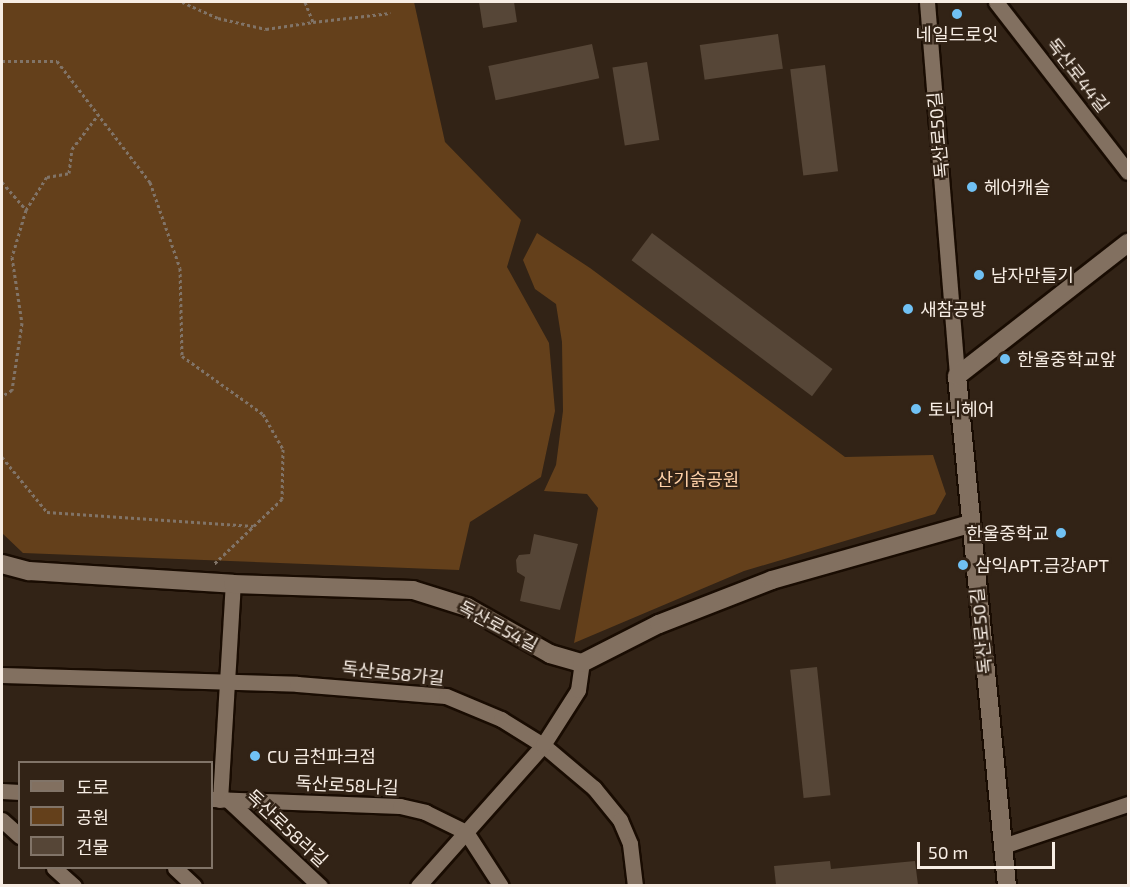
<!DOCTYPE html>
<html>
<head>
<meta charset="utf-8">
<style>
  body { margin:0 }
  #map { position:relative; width:1130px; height:887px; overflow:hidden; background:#322316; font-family:"Exo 2","Noto Sans KR",sans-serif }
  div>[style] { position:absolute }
  .green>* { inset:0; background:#64401b }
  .building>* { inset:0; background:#564637; transform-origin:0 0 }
  .path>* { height:3px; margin-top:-1.5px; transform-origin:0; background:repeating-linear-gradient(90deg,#817468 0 3px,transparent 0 6px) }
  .roads { filter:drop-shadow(2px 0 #190c02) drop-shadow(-2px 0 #190c02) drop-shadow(0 2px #190c02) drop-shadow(0 -2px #190c02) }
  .minor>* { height:15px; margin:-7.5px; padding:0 7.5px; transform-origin:7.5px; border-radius:7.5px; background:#827060 }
  .tertiary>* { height:18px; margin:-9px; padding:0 9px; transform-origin:9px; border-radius:9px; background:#827060 }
  .dots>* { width:16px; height:16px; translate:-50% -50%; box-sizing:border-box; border:3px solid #322316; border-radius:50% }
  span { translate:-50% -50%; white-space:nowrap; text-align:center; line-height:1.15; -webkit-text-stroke:5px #322316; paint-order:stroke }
  .poi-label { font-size:18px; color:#f7ede4 }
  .left { translate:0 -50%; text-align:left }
  .right { translate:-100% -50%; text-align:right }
  .street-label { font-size:18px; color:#f7ede4 }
  .park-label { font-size:18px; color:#ffd1a8 }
  .frame { position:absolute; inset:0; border:3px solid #f7ede4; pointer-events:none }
  .legend { position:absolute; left:18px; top:761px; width:195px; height:108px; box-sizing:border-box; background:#322316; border:2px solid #817468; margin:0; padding:8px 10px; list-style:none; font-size:18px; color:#f7ede4 }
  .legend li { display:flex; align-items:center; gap:12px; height:30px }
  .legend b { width:30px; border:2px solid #817468 }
  .scale { position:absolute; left:917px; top:842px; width:138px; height:27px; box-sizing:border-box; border:3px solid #f7ede4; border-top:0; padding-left:8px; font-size:18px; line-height:21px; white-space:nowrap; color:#f7ede4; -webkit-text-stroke:4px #322316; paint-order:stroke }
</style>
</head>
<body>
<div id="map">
  <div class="green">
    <div style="clip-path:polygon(2px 2px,414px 2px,445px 142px,521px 220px,507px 267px,549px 343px,555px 411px,541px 477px,470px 522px,459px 570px,23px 553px,2px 533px)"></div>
    <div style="clip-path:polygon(537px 233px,590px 268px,845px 457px,933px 455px,946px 494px,935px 514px,744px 571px,574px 643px,598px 508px,587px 494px,544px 491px,556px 465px,563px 411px,562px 342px,556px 304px,535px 289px,523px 260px)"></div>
  </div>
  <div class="building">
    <div style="clip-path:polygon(479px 2px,514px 2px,517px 22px,483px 28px)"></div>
    <div style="left:778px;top:34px;width:35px;height:79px;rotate:82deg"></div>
    <div style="left:592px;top:44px;width:35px;height:106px;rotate:78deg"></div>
    <div style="left:647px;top:62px;width:79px;height:35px;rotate:81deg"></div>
    <div style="left:825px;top:65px;width:107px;height:35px;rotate:83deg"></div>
    <div style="left:652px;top:233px;width:226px;height:34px;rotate:37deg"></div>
    <div style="clip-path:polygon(534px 534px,578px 544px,560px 610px,520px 601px,525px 577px,517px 572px,516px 560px,519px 555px,530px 554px)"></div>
    <div style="left:817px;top:667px;width:129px;height:27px;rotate:84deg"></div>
    <div style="clip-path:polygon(830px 861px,831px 869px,915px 861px,918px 885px,776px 885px,774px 866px)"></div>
  </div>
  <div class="path">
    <div style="left:182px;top:2px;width:39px;rotate:24deg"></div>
    <div style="left:218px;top:18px;width:49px;rotate:12.9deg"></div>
    <div style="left:266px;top:29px;width:48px;rotate:-8.5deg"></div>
    <div style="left:305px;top:2px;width:22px;rotate:68deg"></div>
    <div style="left:313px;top:22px;width:78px;rotate:-6.7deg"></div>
    <div style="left:2px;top:61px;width:55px"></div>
    <div style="left:57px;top:61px;width:153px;rotate:52.5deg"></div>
    <div style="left:150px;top:182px;width:91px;rotate:70.8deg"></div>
    <div style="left:180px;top:268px;width:88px;rotate:88.7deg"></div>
    <div style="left:182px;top:356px;width:100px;rotate:35.6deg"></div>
    <div style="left:263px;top:414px;width:40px;rotate:60.3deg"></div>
    <div style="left:283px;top:449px;width:50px;rotate:91.1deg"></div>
    <div style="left:282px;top:499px;width:95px;rotate:136.3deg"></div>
    <div style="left:2px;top:182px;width:37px;rotate:49deg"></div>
    <div style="left:26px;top:210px;width:49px;rotate:106.6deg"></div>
    <div style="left:12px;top:257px;width:67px;rotate:81.4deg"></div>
    <div style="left:22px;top:323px;width:68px;rotate:98.5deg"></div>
    <div style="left:12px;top:390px;width:12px;rotate:149deg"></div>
    <div style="left:26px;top:210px;width:39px;rotate:-58deg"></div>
    <div style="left:47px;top:177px;width:22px;rotate:-10deg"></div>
    <div style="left:69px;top:173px;width:24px;rotate:-83deg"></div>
    <div style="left:72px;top:149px;width:43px;rotate:-52.6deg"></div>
    <div style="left:2px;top:457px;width:71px;rotate:50.7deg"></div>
    <div style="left:47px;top:512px;width:207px;rotate:3.9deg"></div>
  </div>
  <div class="roads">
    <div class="minor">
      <div style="left:927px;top:2px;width:375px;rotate:85.4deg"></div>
      <div style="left:996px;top:2px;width:215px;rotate:52.2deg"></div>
      <div style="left:2px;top:675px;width:295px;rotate:1.7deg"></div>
      <div style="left:297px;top:684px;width:149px;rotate:4.6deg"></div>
      <div style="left:446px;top:696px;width:60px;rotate:22.7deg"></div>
      <div style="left:501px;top:719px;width:49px;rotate:31.8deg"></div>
      <div style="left:543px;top:745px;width:67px;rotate:40.1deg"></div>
      <div style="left:594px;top:788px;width:41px;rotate:50.9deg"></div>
      <div style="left:620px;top:820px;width:26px;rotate:67deg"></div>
      <div style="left:630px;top:844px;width:42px;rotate:83.2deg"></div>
      <div style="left:2px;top:791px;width:18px;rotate:3deg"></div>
      <div style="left:212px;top:799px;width:188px;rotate:2.1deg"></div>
      <div style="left:400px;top:806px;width:26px;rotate:13deg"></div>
      <div style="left:425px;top:812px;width:46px;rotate:26deg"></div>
      <div style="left:466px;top:832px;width:64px;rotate:57.1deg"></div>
      <div style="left:220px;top:800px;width:216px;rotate:-86.6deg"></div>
      <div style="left:228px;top:800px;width:126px;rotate:43.1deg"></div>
      <div style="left:2px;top:820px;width:24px;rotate:42deg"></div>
      <div style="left:1003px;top:846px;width:132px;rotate:-18.6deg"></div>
      <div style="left:54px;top:868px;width:27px;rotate:42deg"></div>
      <div style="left:175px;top:868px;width:26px;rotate:43deg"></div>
      <div style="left:418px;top:886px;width:188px;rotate:-48.4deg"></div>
      <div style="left:543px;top:745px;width:65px;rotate:-57.5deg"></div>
      <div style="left:578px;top:690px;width:27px;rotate:-82deg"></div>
    </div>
    <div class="tertiary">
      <div style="left:2px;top:564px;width:28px;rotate:15deg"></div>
      <div style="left:29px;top:571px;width:204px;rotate:3.6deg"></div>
      <div style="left:233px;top:584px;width:180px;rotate:1.9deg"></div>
      <div style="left:413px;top:590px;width:57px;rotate:17.5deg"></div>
      <div style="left:467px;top:607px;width:95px;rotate:29.5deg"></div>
      <div style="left:550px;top:654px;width:33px;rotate:16deg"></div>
      <div style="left:582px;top:663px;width:86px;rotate:-26.9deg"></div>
      <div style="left:659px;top:624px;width:121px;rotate:-21.3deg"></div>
      <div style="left:772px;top:580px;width:206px;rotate:-15.8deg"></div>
      <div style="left:1007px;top:886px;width:512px;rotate:-95.6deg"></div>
      <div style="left:957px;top:376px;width:217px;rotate:-37.9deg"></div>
    </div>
  </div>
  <div class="dots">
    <div style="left:957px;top:14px;background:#70c1f4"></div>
    <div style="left:972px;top:187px;background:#70c1f4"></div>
    <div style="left:979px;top:275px;background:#70c1f4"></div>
    <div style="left:908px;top:309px;background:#70c1f4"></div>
    <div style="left:1005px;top:359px;background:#70c1f4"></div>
    <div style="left:916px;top:409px;background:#70c1f4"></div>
    <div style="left:1061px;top:533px;background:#70c1f4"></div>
    <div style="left:963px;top:565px;background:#70c1f4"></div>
    <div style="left:255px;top:756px;background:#70c1f4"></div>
  </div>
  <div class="poi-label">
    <span style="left:957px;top:34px">네일드로잇</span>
    <span class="left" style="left:984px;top:187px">헤어캐슬</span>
    <span class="left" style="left:991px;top:275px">남자만들기</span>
    <span class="left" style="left:920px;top:309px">새참공방</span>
    <span class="left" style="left:1017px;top:359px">한울중학교앞</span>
    <span class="left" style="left:928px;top:409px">토니헤어</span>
    <span class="right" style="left:1049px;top:533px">한울중학교</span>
    <span class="left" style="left:975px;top:565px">삼익APT.금강APT</span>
    <span class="left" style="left:267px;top:756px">CU 금천파크점</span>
  </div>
  <div class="street-label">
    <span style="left:1078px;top:75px;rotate:52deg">독산로44길</span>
    <span style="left:938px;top:135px;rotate:-95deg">독산로50길</span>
    <span style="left:498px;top:626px;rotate:28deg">독산로54길</span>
    <span style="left:981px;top:631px;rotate:-96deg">독산로50길</span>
    <span style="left:393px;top:673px;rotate:6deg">독산로58가길</span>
    <span style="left:347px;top:785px;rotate:3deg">독산로58나길</span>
    <span style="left:287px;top:828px;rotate:43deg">독산로58라길</span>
  </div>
  <div class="park-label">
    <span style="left:698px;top:479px">산기슭공원</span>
  </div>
  <div class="frame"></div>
  <ul class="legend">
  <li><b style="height:8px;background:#827060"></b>도로</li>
  <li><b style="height:16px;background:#64401b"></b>공원</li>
  <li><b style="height:16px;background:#564637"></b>건물</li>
  </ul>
  <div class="scale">50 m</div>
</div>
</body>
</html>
